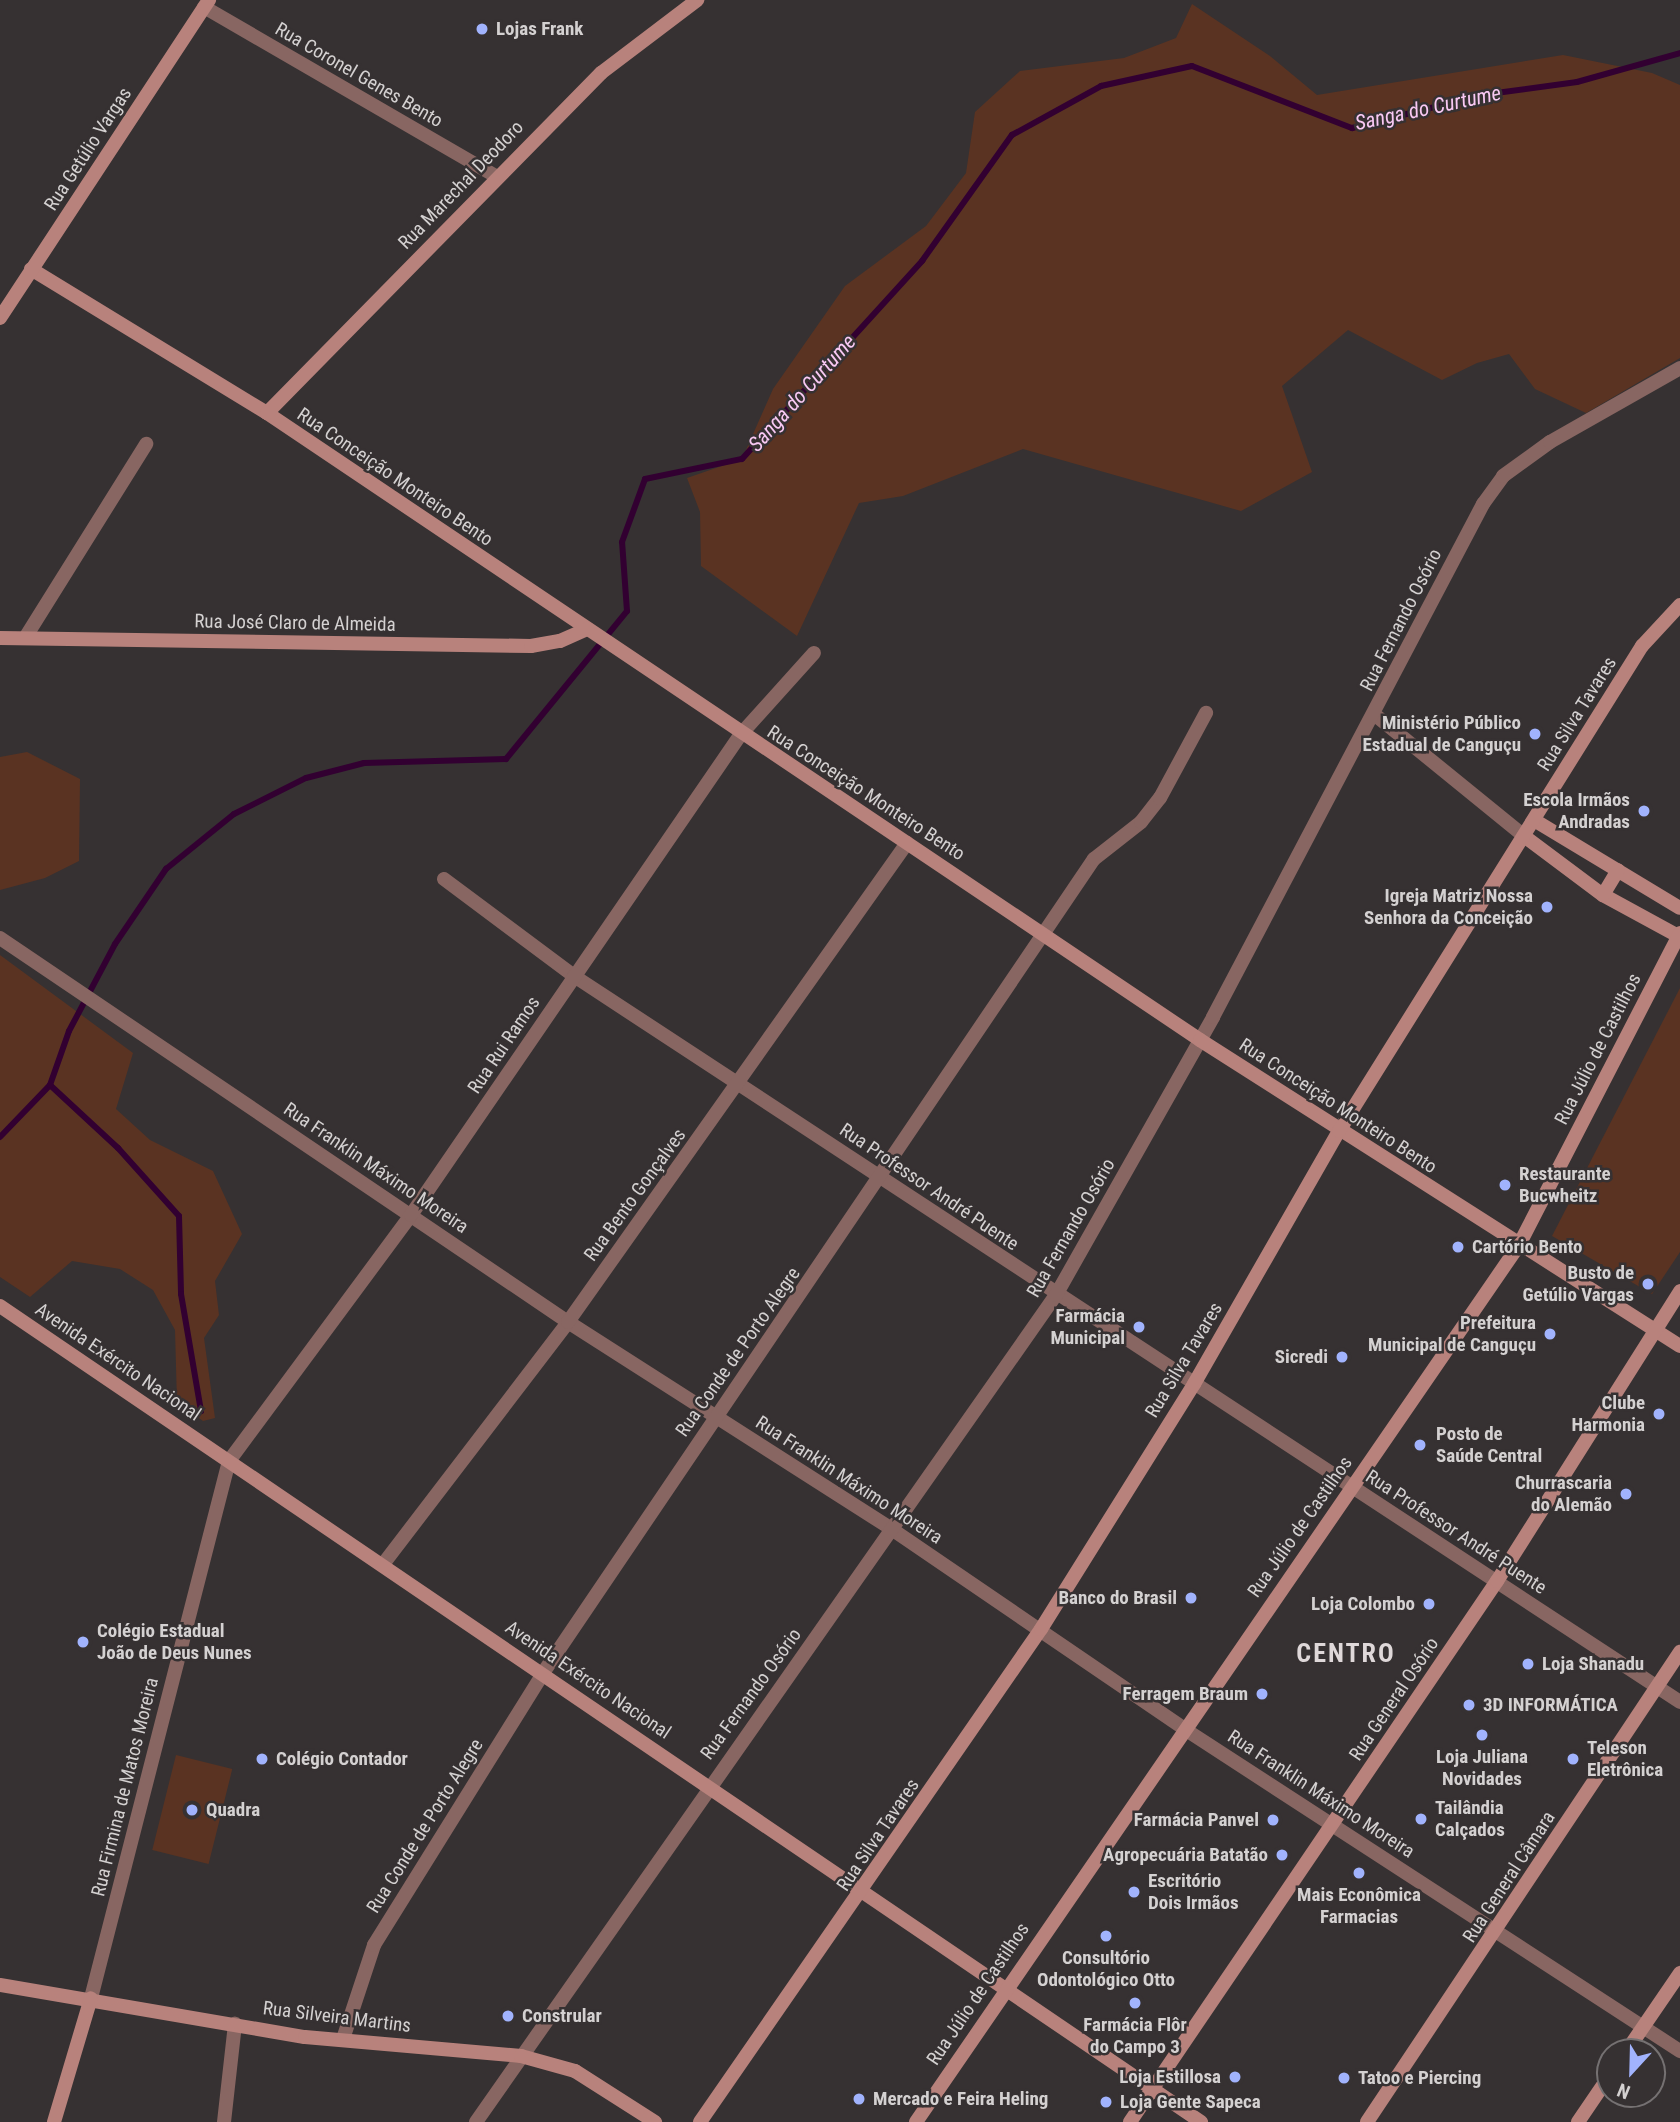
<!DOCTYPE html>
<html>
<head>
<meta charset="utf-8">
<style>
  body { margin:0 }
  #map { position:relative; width:1680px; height:2122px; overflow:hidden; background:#363132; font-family:"Roboto Condensed",sans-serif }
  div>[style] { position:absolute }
  .green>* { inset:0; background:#5a3322; transform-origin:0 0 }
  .stream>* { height:6px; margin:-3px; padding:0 3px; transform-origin:3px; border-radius:3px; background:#320031 }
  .street>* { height:14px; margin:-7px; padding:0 7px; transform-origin:7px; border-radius:7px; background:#886662 }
  .secondary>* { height:14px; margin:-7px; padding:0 7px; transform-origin:7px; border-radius:7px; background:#b8827c }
  .dots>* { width:19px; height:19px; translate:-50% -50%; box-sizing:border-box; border:4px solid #363132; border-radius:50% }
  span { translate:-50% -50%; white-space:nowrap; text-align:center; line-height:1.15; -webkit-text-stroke:5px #363132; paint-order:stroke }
  .poi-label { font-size:19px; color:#d4d1d1; font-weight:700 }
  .left { translate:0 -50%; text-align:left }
  .right { translate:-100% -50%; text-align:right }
  .street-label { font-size:19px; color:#d4d1d1 }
  .water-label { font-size:21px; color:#f9c9f4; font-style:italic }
  .district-label { font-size:26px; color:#dfd8d9; font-weight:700; letter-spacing:2px }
  .north { position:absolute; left:1596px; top:2038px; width:70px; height:70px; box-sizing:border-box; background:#363132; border:2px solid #757172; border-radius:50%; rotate:202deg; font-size:19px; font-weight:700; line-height:28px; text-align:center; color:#d4d1d1 }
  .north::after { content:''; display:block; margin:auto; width:24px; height:32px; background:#a1b3fd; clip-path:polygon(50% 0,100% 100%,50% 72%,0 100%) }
</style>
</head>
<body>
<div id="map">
  <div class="green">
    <div style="clip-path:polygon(1192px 4px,1270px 56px,1317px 95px,1563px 55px,1652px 73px,1680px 85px,1680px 358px,1586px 413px,1535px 389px,1509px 354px,1477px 363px,1442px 380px,1348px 330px,1282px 386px,1312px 472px,1241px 511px,1023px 449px,903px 496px,859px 503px,797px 636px,701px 566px,700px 512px,687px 478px,742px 459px,773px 389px,845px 286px,926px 226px,966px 173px,975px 112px,1020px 71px,1124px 58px,1176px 38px)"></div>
    <div style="clip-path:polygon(27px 752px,80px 779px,79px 861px,45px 878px,0 890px,0 757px)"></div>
    <div style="clip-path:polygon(0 955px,133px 1053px,116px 1109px,150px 1140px,213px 1171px,242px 1234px,215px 1281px,219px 1315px,204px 1338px,215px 1418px,203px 1421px,177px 1402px,175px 1330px,153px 1290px,120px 1269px,72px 1261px,30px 1297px,0 1277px)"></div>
    <div style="clip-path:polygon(1680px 988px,1680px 1252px,1652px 1294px,1552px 1236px)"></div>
    <div style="left:176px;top:1755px;width:58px;height:98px;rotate:14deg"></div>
  </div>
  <div class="stream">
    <div style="left:50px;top:1085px;width:93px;rotate:42.8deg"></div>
    <div style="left:118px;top:1148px;width:91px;rotate:48.1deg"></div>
    <div style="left:179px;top:1216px;width:78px;rotate:88.5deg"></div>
    <div style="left:181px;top:1294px;width:119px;rotate:80.3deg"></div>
    <div style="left:0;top:1137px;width:72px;rotate:-46.1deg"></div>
    <div style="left:50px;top:1085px;width:57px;rotate:-70.6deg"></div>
    <div style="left:69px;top:1031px;width:98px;rotate:-62.1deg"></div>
    <div style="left:115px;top:944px;width:91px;rotate:-55.8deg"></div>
    <div style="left:166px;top:869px;width:87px;rotate:-39deg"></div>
    <div style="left:234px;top:814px;width:80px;rotate:-26.6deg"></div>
    <div style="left:306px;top:778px;width:60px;rotate:-14.5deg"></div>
    <div style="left:364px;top:763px;width:142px;rotate:-1.6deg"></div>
    <div style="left:506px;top:759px;width:191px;rotate:-50.7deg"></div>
    <div style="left:627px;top:611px;width:69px;rotate:-94.1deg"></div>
    <div style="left:622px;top:542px;width:67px;rotate:-69.9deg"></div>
    <div style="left:645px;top:479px;width:99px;rotate:-11.7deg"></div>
    <div style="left:742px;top:459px;width:268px;rotate:-47.7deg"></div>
    <div style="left:922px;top:261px;width:155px;rotate:-54.5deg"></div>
    <div style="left:1012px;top:135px;width:102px;rotate:-28.8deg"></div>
    <div style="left:1101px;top:86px;width:93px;rotate:-12.4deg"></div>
    <div style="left:1192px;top:66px;width:172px;rotate:21.2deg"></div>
    <div style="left:1352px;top:128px;width:133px;rotate:-14.3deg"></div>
    <div style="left:1481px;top:95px;width:97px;rotate:-7.7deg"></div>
    <div style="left:1577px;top:82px;width:107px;rotate:-15.7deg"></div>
  </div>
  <div class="street">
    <div style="left:204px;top:7px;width:337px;rotate:30.1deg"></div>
    <div style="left:25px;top:638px;width:229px;rotate:-58deg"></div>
    <div style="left:1374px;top:714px;width:193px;rotate:39.1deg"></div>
    <div style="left:444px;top:879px;width:162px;rotate:36.7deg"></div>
    <div style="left:574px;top:976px;width:1323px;rotate:33.28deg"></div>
    <div style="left:0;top:938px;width:686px;rotate:34.06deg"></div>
    <div style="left:568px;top:1322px;width:386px;rotate:32.6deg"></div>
    <div style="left:893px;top:1530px;width:351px;rotate:34.3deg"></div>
    <div style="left:1183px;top:1728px;width:593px;rotate:33.02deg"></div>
    <div style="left:384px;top:1563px;width:303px;rotate:-52.6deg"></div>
    <div style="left:568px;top:1322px;width:587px;rotate:-54.71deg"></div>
    <div style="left:91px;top:1998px;width:554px;rotate:-75.59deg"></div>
    <div style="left:229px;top:1461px;width:306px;rotate:-53.5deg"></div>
    <div style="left:411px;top:1215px;width:583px;rotate:-55.55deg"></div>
    <div style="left:741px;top:734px;width:109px;rotate:-48deg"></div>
    <div style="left:343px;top:2039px;width:99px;rotate:-71.7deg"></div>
    <div style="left:374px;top:1945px;width:320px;rotate:-58.1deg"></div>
    <div style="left:543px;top:1673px;width:983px;rotate:-55.91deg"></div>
    <div style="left:1094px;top:859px;width:60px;rotate:-38.2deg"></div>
    <div style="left:1141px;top:822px;width:31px;rotate:-52deg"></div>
    <div style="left:1160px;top:798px;width:97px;rotate:-61.6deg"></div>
    <div style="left:224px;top:2122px;width:99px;rotate:-83.6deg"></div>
    <div style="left:476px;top:2122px;width:1010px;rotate:-54.96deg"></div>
    <div style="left:1056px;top:1295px;width:319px;rotate:-60.5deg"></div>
    <div style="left:1213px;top:1017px;width:580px;rotate:-62.24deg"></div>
    <div style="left:1483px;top:504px;width:34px;rotate:-54deg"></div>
    <div style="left:1503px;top:476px;width:58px;rotate:-35.9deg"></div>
    <div style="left:1550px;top:442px;width:150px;rotate:-29.6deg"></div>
  </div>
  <div class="secondary">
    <div style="left:31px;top:269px;width:276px;rotate:31.4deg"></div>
    <div style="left:267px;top:413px;width:1124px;rotate:33.9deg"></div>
    <div style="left:1200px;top:1040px;width:569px;rotate:32.52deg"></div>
    <div style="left:0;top:318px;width:381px;rotate:-56.7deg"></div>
    <div style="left:267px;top:413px;width:477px;rotate:-45.5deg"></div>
    <div style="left:601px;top:73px;width:121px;rotate:-37.2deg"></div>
    <div style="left:0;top:638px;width:531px;rotate:0.86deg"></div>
    <div style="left:531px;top:646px;width:29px;rotate:-10deg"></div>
    <div style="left:560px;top:641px;width:30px;rotate:-24deg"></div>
    <div style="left:1534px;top:820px;width:170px;rotate:31.1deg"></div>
    <div style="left:1524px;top:836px;width:99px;rotate:36.8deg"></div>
    <div style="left:1603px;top:895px;width:88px;rotate:28.6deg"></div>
    <div style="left:1603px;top:895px;width:29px;rotate:-59deg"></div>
    <div style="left:0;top:1306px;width:1452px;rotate:34.19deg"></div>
    <div style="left:0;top:1985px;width:309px;rotate:9.7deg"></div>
    <div style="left:305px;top:2037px;width:217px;rotate:5deg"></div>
    <div style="left:521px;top:2056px;width:56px;rotate:15.5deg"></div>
    <div style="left:575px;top:2071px;width:95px;rotate:32.5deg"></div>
    <div style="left:1626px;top:2052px;width:96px;rotate:-55.6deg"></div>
    <div style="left:54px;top:2122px;width:129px;rotate:-73.4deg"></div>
    <div style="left:700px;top:2122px;width:599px;rotate:-55.33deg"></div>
    <div style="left:1041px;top:1629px;width:289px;rotate:-58deg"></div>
    <div style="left:1194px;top:1384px;width:292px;rotate:-60.2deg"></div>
    <div style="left:1339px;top:1131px;width:572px;rotate:-58.01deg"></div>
    <div style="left:1642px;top:646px;width:56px;rotate:-47.2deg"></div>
    <div style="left:916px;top:2122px;width:1064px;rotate:-55.49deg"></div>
    <div style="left:1519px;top:1245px;width:351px;rotate:-62.7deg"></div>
    <div style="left:1130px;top:2122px;width:654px;rotate:-55.85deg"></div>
    <div style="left:1497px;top:1581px;width:343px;rotate:-57.7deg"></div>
    <div style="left:1367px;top:2122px;width:565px;rotate:-56.34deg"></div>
    <div style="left:1578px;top:2122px;width:57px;rotate:-55.8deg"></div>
  </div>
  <div class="dots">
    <div style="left:482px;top:29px;background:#a1b3fd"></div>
    <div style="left:1535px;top:734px;background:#a1b3fd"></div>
    <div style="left:1644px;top:811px;background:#a1b3fd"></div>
    <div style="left:1547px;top:907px;background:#a1b3fd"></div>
    <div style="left:1505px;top:1185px;background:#a1b3fd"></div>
    <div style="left:1458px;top:1247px;background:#a1b3fd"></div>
    <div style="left:1648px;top:1284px;background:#a1b3fd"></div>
    <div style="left:1139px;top:1327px;background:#a1b3fd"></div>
    <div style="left:1550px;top:1334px;background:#a1b3fd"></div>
    <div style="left:1342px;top:1357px;background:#a1b3fd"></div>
    <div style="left:1659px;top:1414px;background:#a1b3fd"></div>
    <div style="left:1420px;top:1445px;background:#a1b3fd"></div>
    <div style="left:1626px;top:1494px;background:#a1b3fd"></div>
    <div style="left:1191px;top:1598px;background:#a1b3fd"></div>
    <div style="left:1429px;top:1604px;background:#a1b3fd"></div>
    <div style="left:83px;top:1642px;background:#a1b3fd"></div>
    <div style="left:1528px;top:1664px;background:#a1b3fd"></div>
    <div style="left:1262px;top:1694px;background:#a1b3fd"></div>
    <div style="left:1469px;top:1705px;background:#a1b3fd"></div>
    <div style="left:1482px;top:1735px;background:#a1b3fd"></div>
    <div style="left:262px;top:1759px;background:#a1b3fd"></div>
    <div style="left:1573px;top:1759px;background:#a1b3fd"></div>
    <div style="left:192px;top:1810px;background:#a1b3fd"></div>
    <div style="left:1421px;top:1819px;background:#a1b3fd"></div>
    <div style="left:1273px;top:1820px;background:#a1b3fd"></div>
    <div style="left:1282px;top:1855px;background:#a1b3fd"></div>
    <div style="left:1359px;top:1873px;background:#a1b3fd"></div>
    <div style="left:1134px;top:1892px;background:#a1b3fd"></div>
    <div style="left:1106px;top:1936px;background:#a1b3fd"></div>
    <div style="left:1135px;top:2003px;background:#a1b3fd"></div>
    <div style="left:508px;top:2016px;background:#a1b3fd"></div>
    <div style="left:1235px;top:2077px;background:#a1b3fd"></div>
    <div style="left:1344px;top:2078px;background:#a1b3fd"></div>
    <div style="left:859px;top:2099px;background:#a1b3fd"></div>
    <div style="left:1106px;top:2102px;background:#a1b3fd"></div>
  </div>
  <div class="poi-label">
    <span class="left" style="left:496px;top:29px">Lojas Frank</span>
    <span class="right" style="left:1521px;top:734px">Ministério Público<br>Estadual de Canguçu</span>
    <span class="right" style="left:1630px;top:811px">Escola Irmãos<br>Andradas</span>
    <span class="right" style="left:1533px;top:907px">Igreja Matriz Nossa<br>Senhora da Conceição</span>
    <span class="left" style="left:1519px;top:1185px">Restaurante<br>Bucwheitz</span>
    <span class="left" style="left:1472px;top:1247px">Cartório Bento</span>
    <span class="right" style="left:1634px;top:1284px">Busto de<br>Getúlio Vargas</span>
    <span class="right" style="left:1125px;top:1327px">Farmácia<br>Municipal</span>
    <span class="right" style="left:1536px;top:1334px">Prefeitura<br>Municipal de Canguçu</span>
    <span class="right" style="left:1328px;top:1357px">Sicredi</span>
    <span class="right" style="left:1645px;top:1414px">Clube<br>Harmonia</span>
    <span class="left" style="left:1436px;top:1445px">Posto de<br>Saúde Central</span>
    <span class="right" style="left:1612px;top:1494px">Churrascaria<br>do Alemão</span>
    <span class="right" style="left:1177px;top:1598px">Banco do Brasil</span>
    <span class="right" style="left:1415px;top:1604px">Loja Colombo</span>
    <span class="left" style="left:97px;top:1642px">Colégio Estadual<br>João de Deus Nunes</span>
    <span class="left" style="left:1542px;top:1664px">Loja Shanadu</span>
    <span class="right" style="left:1248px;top:1694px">Ferragem Braum</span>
    <span class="left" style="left:1483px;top:1705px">3D INFORMÁTICA</span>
    <span class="left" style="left:1587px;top:1759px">Teleson<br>Eletrônica</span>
    <span style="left:1482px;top:1768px">Loja Juliana<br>Novidades</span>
    <span class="left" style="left:276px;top:1759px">Colégio Contador</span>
    <span class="left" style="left:1435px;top:1819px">Tailândia<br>Calçados</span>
    <span class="left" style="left:206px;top:1810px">Quadra</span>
    <span class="right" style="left:1259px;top:1820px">Farmácia Panvel</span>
    <span class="right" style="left:1268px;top:1855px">Agropecuária Batatão</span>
    <span class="left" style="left:1148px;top:1892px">Escritório<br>Dois Irmãos</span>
    <span style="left:1359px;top:1906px">Mais Econômica<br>Farmacias</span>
    <span style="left:1106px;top:1969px">Consultório<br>Odontológico Otto</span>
    <span class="left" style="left:522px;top:2016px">Constrular</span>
    <span style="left:1135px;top:2036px">Farmácia Flôr<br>do Campo 3</span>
    <span class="right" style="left:1221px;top:2077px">Loja Estillosa</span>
    <span class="left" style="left:1358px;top:2078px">Tatoo e Piercing</span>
    <span class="left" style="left:873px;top:2099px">Mercado e Feira Heling</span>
    <span class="left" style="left:1120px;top:2102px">Loja Gente Sapeca</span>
  </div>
  <div class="street-label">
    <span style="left:359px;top:75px;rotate:30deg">Rua Coronel Genes Bento</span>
    <span style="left:88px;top:149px;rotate:-57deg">Rua Getúlio Vargas</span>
    <span style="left:461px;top:185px;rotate:-46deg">Rua Marechal Deodoro</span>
    <span style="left:395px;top:477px;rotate:34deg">Rua Conceição Monteiro Bento</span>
    <span style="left:1401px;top:620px;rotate:-63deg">Rua Fernando Osório</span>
    <span style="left:295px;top:623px;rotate:1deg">Rua José Claro de Almeida</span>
    <span style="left:1577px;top:714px;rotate:-58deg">Rua Silva Tavares</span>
    <span style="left:866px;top:793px;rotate:33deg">Rua Conceição Monteiro Bento</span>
    <span style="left:504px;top:1045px;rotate:-56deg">Rua Rui Ramos</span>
    <span style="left:1598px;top:1049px;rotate:-63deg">Rua Júlio de Castilhos</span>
    <span style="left:1338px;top:1106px;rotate:33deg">Rua Conceição Monteiro Bento</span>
    <span style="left:376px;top:1168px;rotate:34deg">Rua Franklin Máximo Moreira</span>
    <span style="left:929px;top:1187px;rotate:34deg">Rua Professor André Puente</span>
    <span style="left:635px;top:1195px;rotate:-54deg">Rua Bento Gonçalves</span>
    <span style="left:1071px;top:1228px;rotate:-60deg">Rua Fernando Osório</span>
    <span style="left:738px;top:1352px;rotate:-55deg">Rua Conde de Porto Alegre</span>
    <span style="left:1184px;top:1360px;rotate:-59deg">Rua Silva Tavares</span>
    <span style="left:118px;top:1362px;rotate:34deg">Avenida Exército Nacional</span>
    <span style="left:849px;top:1480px;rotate:33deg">Rua Franklin Máximo Moreira</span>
    <span style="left:1300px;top:1527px;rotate:-55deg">Rua Júlio de Castilhos</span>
    <span style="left:1456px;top:1532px;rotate:33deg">Rua Professor André Puente</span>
    <span style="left:588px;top:1680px;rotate:34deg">Avenida Exército Nacional</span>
    <span style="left:751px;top:1694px;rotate:-54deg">Rua Fernando Osório</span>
    <span style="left:1394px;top:1699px;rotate:-56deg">Rua General Osório</span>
    <span style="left:125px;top:1787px;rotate:-76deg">Rua Firmina de Matos Moreira</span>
    <span style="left:1321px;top:1794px;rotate:33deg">Rua Franklin Máximo Moreira</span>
    <span style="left:425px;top:1826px;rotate:-58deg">Rua Conde de Porto Alegre</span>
    <span style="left:878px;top:1835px;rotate:-56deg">Rua Silva Tavares</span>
    <span style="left:1509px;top:1877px;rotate:-57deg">Rua General Câmara</span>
    <span style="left:978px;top:1994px;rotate:-56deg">Rua Júlio de Castilhos</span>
    <span style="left:337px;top:2017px;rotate:7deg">Rua Silveira Martins</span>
  </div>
  <div class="water-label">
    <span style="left:1428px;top:108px;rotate:-12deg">Sanga do Curtume</span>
    <span style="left:802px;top:393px;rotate:-48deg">Sanga do Curtume</span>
  </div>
  <div class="district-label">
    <span style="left:1346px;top:1654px">CENTRO</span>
  </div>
  <div class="north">N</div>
</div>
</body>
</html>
